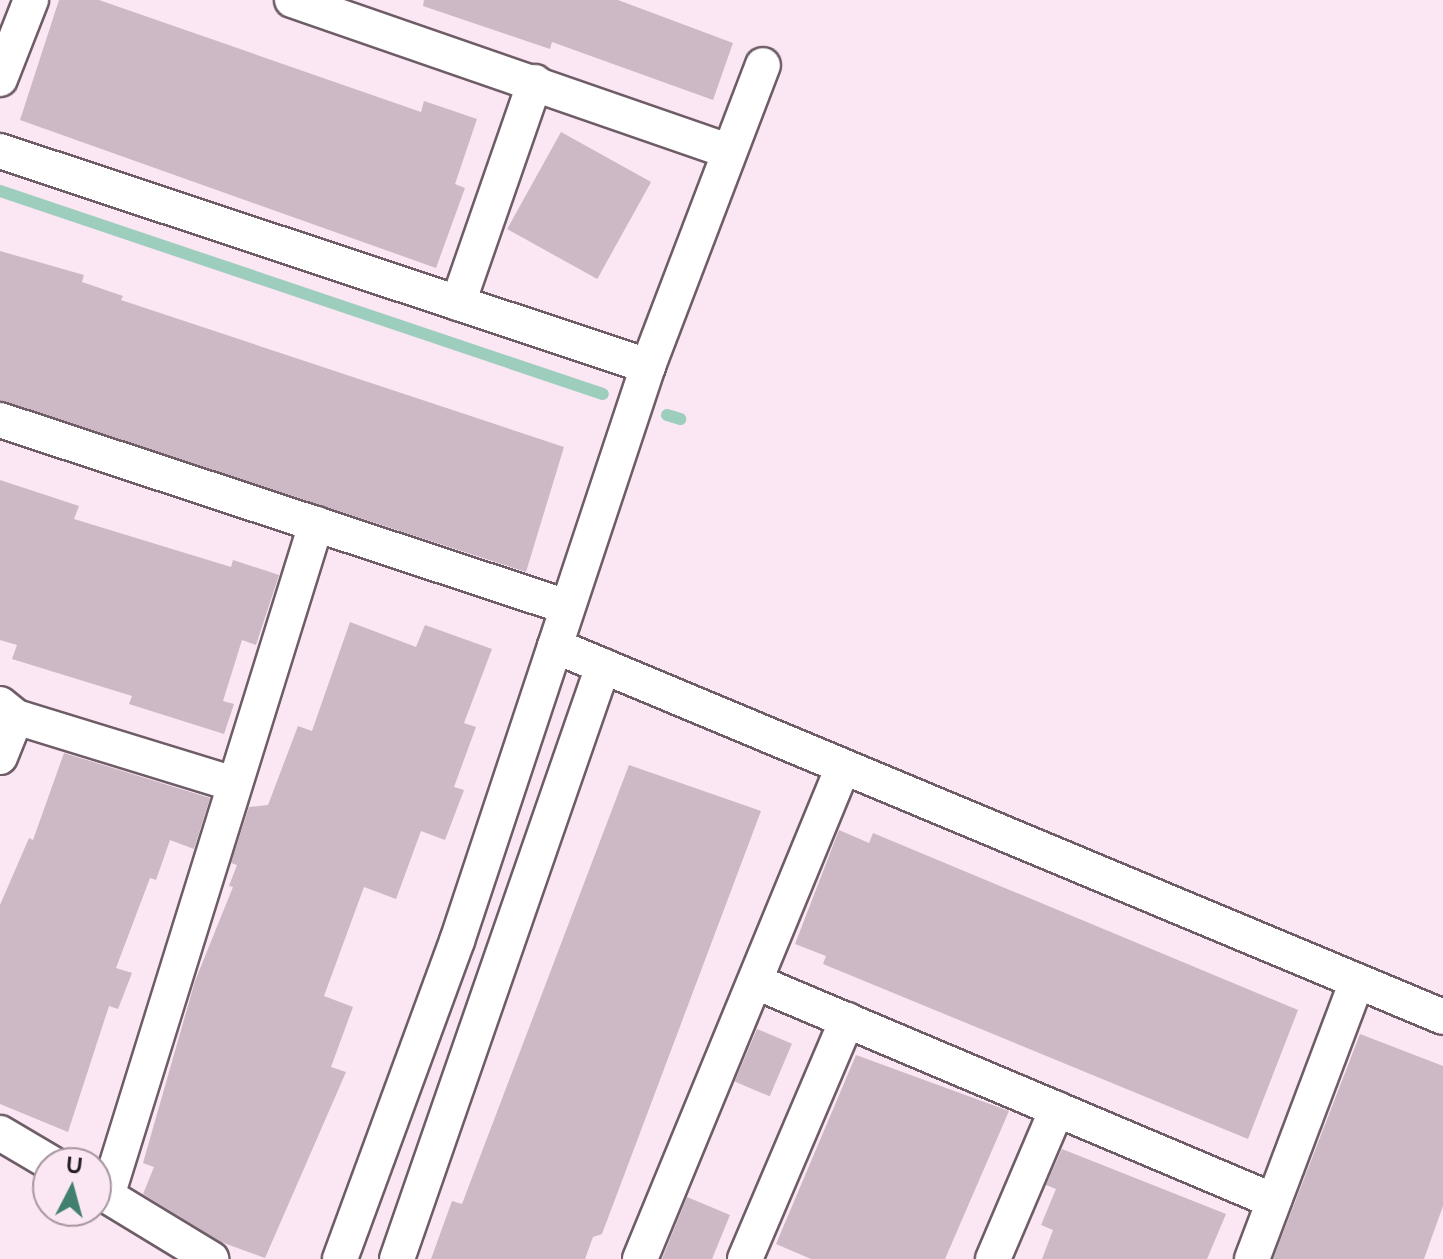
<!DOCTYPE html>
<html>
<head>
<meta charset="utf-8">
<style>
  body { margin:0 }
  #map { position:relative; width:1443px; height:1259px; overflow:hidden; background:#fbe6f3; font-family:Raleway,sans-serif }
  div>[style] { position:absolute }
  .stream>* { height:12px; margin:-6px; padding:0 6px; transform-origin:6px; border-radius:6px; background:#9ccdbd }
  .building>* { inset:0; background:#ccb9c5; transform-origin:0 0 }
  .roads { filter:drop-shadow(2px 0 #6e5d67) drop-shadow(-2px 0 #6e5d67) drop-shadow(0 2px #6e5d67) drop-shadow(0 -2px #6e5d67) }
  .minor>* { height:34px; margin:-17px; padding:0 17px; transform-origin:17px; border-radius:17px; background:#fff }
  span { translate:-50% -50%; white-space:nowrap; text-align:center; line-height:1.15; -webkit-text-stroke:6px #fbe6f3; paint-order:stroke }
  .north { position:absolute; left:32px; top:1147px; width:80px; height:80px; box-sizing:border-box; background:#fbe6f3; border:2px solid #a5959f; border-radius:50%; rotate:6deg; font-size:22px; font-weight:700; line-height:32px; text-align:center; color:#231c21 }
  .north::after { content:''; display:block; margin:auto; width:28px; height:36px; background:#41806e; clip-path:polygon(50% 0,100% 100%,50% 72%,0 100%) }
</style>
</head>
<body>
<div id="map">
  <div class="stream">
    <div style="left:0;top:191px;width:636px;rotate:18.61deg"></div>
    <div style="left:667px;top:415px;width:14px;rotate:17deg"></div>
  </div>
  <div class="building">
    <div style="clip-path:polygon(59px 0,99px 0,421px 112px,424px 101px,477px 119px,455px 184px,465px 188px,436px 268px,20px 120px)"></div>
    <div style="clip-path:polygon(424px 0,618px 0,733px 43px,713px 100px,552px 42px,550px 49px,423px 6px)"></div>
    <div style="left:561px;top:132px;width:103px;height:111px;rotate:29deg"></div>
    <div style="clip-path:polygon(0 251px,84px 275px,82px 282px,123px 296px,121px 300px,564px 447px,526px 572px,0 401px)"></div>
    <div style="clip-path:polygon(0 480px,79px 506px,74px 519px,231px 567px,233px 560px,279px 575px,256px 645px,242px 640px,223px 701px,234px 704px,224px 734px,129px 704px,132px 696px,12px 659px,17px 645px,0 640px)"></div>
    <div style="clip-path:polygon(350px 622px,416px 647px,425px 625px,492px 649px,464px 723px,476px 727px,454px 787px,464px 790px,445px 840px,421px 831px,396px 899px,364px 887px,324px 996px,353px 1007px,331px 1067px,346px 1072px,265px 1258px,221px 1242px,143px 1194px,154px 1167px,143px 1163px,195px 981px,233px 887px,229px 886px,237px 865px,231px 863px,249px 807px,268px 805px,298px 726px,312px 731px)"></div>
    <div style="clip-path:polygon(64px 753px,210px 798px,194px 849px,170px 840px,156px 880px,150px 878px,116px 968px,132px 973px,118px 1009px,109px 1006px,68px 1132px,0 1104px,0 905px,29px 838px,33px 840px)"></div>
    <div style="clip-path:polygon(629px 765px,761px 811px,602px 1234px,593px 1237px,585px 1259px,431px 1259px,452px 1201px,462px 1204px)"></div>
    <div style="clip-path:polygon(839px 830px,869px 843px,873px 833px,1298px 1010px,1248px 1139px,823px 964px,826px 956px,795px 944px)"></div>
    <div style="left:757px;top:1029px;width:38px;height:57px;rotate:23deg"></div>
    <div style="clip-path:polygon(1360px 1034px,1443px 1066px,1443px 1206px,1424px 1259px,1273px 1259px)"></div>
    <div style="clip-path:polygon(856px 1055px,1009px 1111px,945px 1259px,811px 1259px,776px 1244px)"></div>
    <div style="clip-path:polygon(1062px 1149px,1226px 1214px,1207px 1259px,1042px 1259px,1053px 1230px,1041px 1225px,1056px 1189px,1046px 1185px)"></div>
    <div style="clip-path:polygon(687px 1197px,730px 1215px,712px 1259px,662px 1259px)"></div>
  </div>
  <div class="roads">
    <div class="minor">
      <div style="left:292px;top:0;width:462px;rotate:19.1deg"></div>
      <div style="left:0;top:79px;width:85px;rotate:-68.6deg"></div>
      <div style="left:0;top:151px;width:683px;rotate:18.36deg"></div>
      <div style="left:458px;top:303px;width:234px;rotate:-70.8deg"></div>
      <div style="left:0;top:420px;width:597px;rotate:18.25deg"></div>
      <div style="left:555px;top:646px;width:962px;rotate:22.67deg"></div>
      <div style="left:0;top:704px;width:21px;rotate:39deg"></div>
      <div style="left:16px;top:717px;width:228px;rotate:17.1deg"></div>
      <div style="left:0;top:757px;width:43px;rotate:-68.2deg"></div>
      <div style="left:756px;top:982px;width:562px;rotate:22.92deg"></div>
      <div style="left:0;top:1133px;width:59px;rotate:30.5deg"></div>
      <div style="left:96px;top:1189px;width:135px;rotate:31.3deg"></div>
      <div style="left:107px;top:1196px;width:704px;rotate:-72.72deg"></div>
      <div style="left:340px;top:1259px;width:339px;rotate:-69.8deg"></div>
      <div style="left:457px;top:941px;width:606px;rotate:-71.62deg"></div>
      <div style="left:648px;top:366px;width:322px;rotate:-69.1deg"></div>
      <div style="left:397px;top:1259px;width:628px;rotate:-70.84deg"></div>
      <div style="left:640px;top:1259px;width:532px;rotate:-67.58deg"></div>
      <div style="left:745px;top:1259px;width:260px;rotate:-66.9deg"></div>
      <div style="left:993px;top:1259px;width:163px;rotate:-66.9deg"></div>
      <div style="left:1252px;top:1259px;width:297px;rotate:-69.3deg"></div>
    </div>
  </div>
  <div class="north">U</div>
</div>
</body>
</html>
